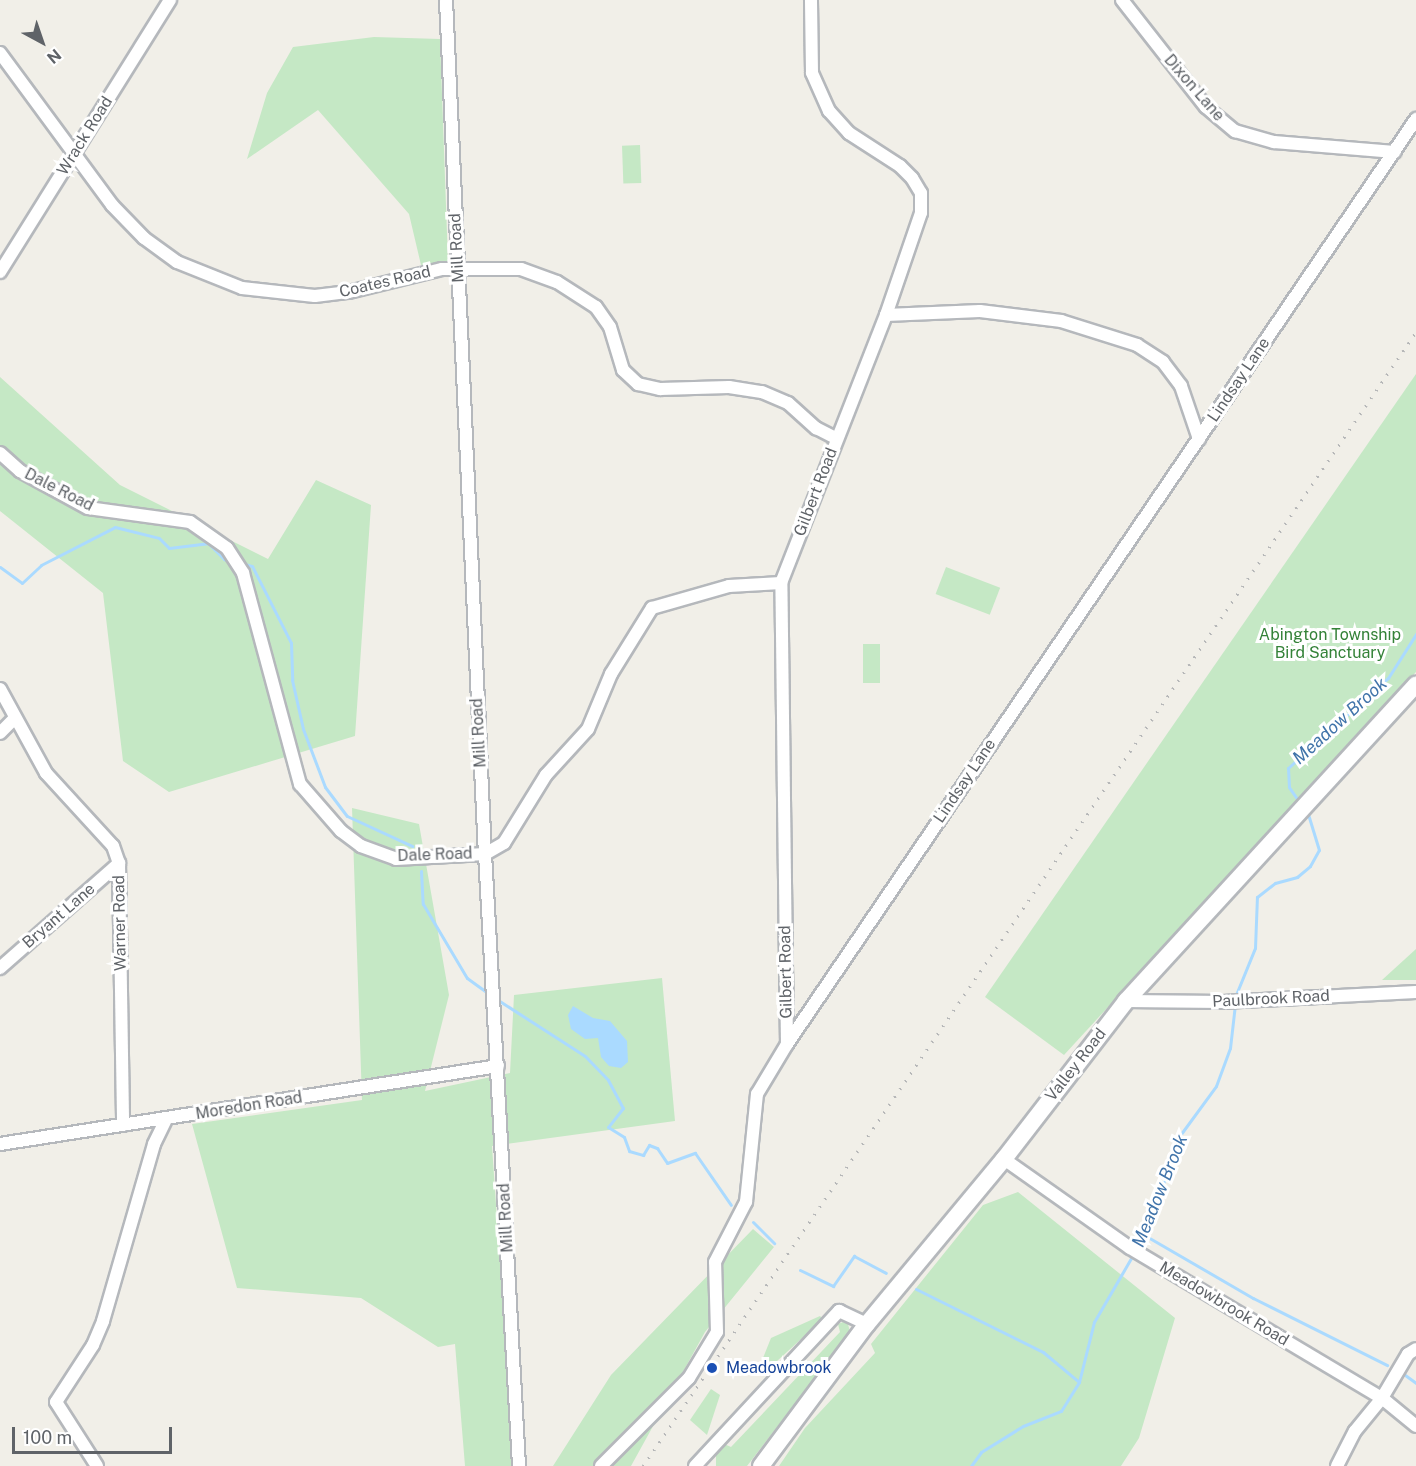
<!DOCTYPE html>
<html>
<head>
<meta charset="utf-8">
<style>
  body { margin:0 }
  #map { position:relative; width:1416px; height:1466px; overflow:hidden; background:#f1efe8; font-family:"Public Sans",sans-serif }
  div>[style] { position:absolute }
  .green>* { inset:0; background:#c5e8c5; transform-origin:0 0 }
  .water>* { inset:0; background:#aadaff }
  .stream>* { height:3px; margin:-1.5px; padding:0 1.5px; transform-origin:1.5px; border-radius:1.5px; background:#aadaff }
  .roads { filter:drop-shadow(2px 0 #b5b8bc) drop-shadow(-2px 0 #b5b8bc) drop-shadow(0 2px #b5b8bc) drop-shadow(0 -2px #b5b8bc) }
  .minor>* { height:12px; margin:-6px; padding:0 6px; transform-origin:6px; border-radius:6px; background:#fff }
  .secondary>* { height:16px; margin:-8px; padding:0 8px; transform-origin:8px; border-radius:8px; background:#fff }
  .rail>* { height:3px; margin-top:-1.5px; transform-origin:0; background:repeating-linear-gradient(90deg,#b6b7b8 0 1.5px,transparent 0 9.5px) }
  .dots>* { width:16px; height:16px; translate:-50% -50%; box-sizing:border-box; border:3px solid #fff; border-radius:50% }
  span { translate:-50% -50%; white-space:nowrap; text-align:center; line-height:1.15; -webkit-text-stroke:6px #fff; paint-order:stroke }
  .street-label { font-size:16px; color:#5f6368 }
  .park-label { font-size:16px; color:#348238 }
  .transit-label { font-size:16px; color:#164399 }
  .left { translate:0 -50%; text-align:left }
  .water-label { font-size:18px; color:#4174aa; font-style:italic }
  .north { position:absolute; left:12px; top:12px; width:60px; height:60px; -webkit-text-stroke:4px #fff; paint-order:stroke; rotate:140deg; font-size:16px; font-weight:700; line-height:24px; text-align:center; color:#5f6368 }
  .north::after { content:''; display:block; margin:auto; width:21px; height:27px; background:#5f6368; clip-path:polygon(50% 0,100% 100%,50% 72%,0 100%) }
  .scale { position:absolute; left:12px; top:1427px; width:160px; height:27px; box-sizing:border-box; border:3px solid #5f6368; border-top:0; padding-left:8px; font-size:18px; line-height:21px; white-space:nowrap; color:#5f6368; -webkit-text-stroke:4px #fff; paint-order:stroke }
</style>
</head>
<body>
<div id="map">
  <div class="green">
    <div style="clip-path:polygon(374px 37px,440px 39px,448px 261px,421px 265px,409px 214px,318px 110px,247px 159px,267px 93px,293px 47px)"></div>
    <div style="left:640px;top:145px;width:38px;height:18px;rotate:88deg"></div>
    <div style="clip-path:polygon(1416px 374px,1416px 672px,1064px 1055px,985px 997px)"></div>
    <div style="clip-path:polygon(0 377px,120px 485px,268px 559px,316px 480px,371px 505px,355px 736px,169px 792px,123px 761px,103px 593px,0 511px)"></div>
    <div style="left:946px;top:567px;width:58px;height:29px;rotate:21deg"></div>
    <div style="left:863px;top:644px;width:17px;height:39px"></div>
    <div style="clip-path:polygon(352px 808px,419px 824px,449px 995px,425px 1091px,510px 1073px,514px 995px,662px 978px,675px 1121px,492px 1146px,514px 1466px,465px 1466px,455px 1344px,438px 1347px,361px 1298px,237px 1288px,192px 1124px,362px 1100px)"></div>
    <div style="clip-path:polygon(1416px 949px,1416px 980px,1382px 980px)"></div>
    <div style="clip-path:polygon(1018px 1192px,1175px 1318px,1139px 1438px,1121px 1466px,779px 1466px,805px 1428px,875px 1353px,871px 1344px,983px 1205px)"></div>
    <div style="clip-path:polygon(753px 1229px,774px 1247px,705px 1332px,631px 1466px,553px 1466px,611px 1375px)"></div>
    <div style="clip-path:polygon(820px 1316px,823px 1319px,764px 1373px,761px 1363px,771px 1338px)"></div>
    <div style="clip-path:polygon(843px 1322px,848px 1324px,850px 1332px,747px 1466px,716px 1466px,716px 1450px,722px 1443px,731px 1447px,840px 1332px,838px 1324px)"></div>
    <div style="clip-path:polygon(711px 1389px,720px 1395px,707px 1435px,690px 1420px)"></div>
  </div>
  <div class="water">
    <div style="clip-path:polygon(573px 1006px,593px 1018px,610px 1021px,627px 1041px,628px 1062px,621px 1068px,609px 1066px,601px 1057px,598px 1038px,585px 1039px,571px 1029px,568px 1015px)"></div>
  </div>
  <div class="stream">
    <div style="left:241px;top:563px;width:11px;rotate:15deg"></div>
    <div style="left:252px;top:566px;width:86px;rotate:63.1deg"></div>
    <div style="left:291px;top:643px;width:37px;rotate:88deg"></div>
    <div style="left:292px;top:680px;width:50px;rotate:77.3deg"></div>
    <div style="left:303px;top:729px;width:62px;rotate:69.2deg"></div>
    <div style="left:325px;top:787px;width:36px;rotate:53deg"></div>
    <div style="left:347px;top:816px;width:72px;rotate:24.8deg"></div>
    <div style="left:0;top:567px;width:27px;rotate:36deg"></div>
    <div style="left:22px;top:583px;width:26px;rotate:-43deg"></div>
    <div style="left:41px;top:565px;width:83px;rotate:-27.2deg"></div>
    <div style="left:115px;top:527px;width:45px;rotate:14deg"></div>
    <div style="left:159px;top:538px;width:14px;rotate:45deg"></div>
    <div style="left:169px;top:548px;width:39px;rotate:-7deg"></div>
    <div style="left:208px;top:543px;width:23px;rotate:45deg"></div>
    <div style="left:224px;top:559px;width:7px;rotate:16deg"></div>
    <div style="left:1300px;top:803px;width:19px;rotate:-125deg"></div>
    <div style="left:1289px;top:787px;width:19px;rotate:-93deg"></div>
    <div style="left:1288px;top:768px;width:135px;rotate:-42deg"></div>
    <div style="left:1388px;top:678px;width:52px;rotate:-57.5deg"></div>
    <div style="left:421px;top:871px;width:33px;rotate:87deg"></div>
    <div style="left:423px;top:904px;width:86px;rotate:59.3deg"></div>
    <div style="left:467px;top:978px;width:26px;rotate:36deg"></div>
    <div style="left:1235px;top:997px;width:53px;rotate:-67.8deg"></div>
    <div style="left:1255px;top:948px;width:51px;rotate:-87.8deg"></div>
    <div style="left:1257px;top:897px;width:23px;rotate:-38deg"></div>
    <div style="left:1275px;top:883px;width:23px;rotate:-15deg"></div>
    <div style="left:1297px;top:877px;width:17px;rotate:-40deg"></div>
    <div style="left:1310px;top:866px;width:18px;rotate:-61deg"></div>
    <div style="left:1319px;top:850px;width:39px;rotate:-107deg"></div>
    <div style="left:498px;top:1000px;width:103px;rotate:32.8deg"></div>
    <div style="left:585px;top:1056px;width:33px;rotate:46deg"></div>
    <div style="left:608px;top:1080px;width:32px;rotate:62deg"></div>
    <div style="left:623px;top:1108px;width:24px;rotate:128deg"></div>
    <div style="left:608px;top:1127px;width:19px;rotate:32deg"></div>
    <div style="left:624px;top:1137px;width:15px;rotate:70deg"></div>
    <div style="left:629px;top:1151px;width:15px;rotate:16deg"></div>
    <div style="left:643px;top:1155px;width:12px;rotate:-59deg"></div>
    <div style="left:649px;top:1145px;width:9px;rotate:21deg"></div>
    <div style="left:657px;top:1148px;width:18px;rotate:56deg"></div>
    <div style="left:667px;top:1163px;width:30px;rotate:-20deg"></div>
    <div style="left:695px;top:1153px;width:63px;rotate:55.3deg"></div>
    <div style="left:753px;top:1222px;width:30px;rotate:45deg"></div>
    <div style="left:1146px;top:1236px;width:124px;rotate:30.1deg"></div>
    <div style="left:1253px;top:1298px;width:150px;rotate:26.6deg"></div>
    <div style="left:1138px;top:1248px;width:14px;rotate:-56deg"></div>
    <div style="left:1146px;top:1236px;width:103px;rotate:-71.9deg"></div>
    <div style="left:1178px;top:1138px;width:64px;rotate:-53.8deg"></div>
    <div style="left:1216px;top:1086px;width:40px;rotate:-69.8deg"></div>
    <div style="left:1230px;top:1048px;width:44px;rotate:-83.5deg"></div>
    <div style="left:800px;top:1270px;width:37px;rotate:26deg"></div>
    <div style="left:833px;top:1286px;width:37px;rotate:-55deg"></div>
    <div style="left:854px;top:1256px;width:36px;rotate:28deg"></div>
    <div style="left:916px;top:1289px;width:142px;rotate:26.4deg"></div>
    <div style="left:1043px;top:1352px;width:47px;rotate:39.8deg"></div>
    <div style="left:1405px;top:1375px;width:14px;rotate:36deg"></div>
    <div style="left:971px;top:1466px;width:17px;rotate:-54deg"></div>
    <div style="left:981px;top:1452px;width:49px;rotate:-31.8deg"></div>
    <div style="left:1023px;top:1426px;width:41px;rotate:-21.5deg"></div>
    <div style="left:1061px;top:1411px;width:34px;rotate:-58deg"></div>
    <div style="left:1079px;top:1382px;width:62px;rotate:-76deg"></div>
    <div style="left:1094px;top:1322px;width:80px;rotate:-59.9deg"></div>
  </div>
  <div class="roads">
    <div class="minor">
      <div style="left:446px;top:0;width:855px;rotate:87.39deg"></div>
      <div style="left:485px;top:854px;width:613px;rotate:86.82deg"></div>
      <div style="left:1122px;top:0;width:136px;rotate:51.9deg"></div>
      <div style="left:1206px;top:107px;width:38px;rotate:40deg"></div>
      <div style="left:1235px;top:131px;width:41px;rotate:15.8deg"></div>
      <div style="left:1274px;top:142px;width:121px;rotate:4.7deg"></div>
      <div style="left:0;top:53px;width:189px;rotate:53.6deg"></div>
      <div style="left:112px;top:205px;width:46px;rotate:45.9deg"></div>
      <div style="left:144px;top:238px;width:41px;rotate:36deg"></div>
      <div style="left:177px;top:262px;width:70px;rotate:21.8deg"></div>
      <div style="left:242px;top:288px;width:73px;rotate:6.3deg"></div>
      <div style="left:315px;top:296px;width:34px;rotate:-7deg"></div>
      <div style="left:349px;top:292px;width:96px;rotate:-13.9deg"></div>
      <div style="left:442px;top:269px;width:79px"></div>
      <div style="left:521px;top:269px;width:38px;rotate:20deg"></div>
      <div style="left:557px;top:282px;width:46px;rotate:32.7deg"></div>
      <div style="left:596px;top:307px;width:24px;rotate:55deg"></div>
      <div style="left:610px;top:327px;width:45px;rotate:73.2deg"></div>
      <div style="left:623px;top:370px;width:21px;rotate:43deg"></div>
      <div style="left:638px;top:384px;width:23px;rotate:13deg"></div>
      <div style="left:660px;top:389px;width:69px;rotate:-1.7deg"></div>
      <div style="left:729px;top:387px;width:33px;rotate:9deg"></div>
      <div style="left:762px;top:392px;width:28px;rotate:23deg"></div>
      <div style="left:788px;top:403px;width:38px;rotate:42deg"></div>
      <div style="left:816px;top:428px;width:22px;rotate:27deg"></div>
      <div style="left:0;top:272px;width:321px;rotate:-58deg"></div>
      <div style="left:886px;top:315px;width:94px;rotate:-2.4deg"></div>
      <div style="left:980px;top:311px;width:82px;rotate:7deg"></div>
      <div style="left:1061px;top:321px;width:80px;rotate:17.5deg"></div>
      <div style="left:1137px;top:345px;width:31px;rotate:33deg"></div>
      <div style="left:1163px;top:362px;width:30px;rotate:53deg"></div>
      <div style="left:1181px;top:386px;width:56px;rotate:71.2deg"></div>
      <div style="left:0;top:453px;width:27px;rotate:42deg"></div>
      <div style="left:20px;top:471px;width:77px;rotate:28.6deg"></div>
      <div style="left:88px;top:508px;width:103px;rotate:7.8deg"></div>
      <div style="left:190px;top:522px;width:45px;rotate:35.1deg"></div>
      <div style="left:227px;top:548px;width:30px;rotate:57deg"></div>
      <div style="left:243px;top:573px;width:219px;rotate:74.9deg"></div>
      <div style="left:300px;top:784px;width:62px;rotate:48.9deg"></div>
      <div style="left:341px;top:831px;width:25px;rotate:37deg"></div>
      <div style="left:361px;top:846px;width:37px;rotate:20deg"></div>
      <div style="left:396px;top:859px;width:89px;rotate:-3.2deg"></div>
      <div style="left:485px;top:854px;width:22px;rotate:-30deg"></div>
      <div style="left:504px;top:843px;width:80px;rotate:-58.3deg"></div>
      <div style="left:546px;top:775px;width:62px;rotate:-47.6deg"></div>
      <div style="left:588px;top:729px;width:60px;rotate:-67.3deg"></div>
      <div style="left:611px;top:674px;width:78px;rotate:-58.2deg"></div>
      <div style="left:652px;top:608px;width:80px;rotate:-15.9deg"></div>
      <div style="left:729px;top:586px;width:52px;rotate:-3.3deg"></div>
      <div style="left:0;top:689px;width:96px;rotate:61.3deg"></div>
      <div style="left:46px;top:773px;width:99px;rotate:47.5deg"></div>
      <div style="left:113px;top:846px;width:18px;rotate:71deg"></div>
      <div style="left:119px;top:863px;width:262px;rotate:89.1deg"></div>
      <div style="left:0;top:733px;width:20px;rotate:-45deg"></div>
      <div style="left:0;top:968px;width:159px;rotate:-41.4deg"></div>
      <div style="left:1126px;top:1001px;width:97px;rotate:0.6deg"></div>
      <div style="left:1223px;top:1002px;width:193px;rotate:-3deg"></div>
      <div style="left:787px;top:1044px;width:461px;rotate:-90.7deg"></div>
      <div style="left:781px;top:583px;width:288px;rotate:-68.6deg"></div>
      <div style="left:886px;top:315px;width:108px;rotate:-71.1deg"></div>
      <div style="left:921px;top:213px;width:20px;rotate:-90deg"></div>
      <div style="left:921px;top:193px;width:17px;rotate:-121deg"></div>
      <div style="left:912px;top:178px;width:17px;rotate:-135deg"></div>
      <div style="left:900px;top:166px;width:61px;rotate:-147.1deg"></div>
      <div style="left:849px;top:133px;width:30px;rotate:-132deg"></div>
      <div style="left:829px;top:111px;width:42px;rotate:-114.1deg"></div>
      <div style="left:812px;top:73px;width:73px;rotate:-90.8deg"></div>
      <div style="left:0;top:1144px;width:504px;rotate:-8.9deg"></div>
      <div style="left:1004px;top:1159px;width:154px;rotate:35.2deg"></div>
      <div style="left:1130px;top:1248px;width:293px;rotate:30.8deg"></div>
      <div style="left:1382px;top:1398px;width:44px;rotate:39.5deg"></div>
      <div style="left:97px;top:1466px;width:76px;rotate:-122.6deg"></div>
      <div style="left:56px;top:1402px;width:68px;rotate:-57deg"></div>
      <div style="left:93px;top:1345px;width:26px;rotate:-67deg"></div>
      <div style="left:103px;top:1321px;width:184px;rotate:-73.9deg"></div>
      <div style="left:154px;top:1144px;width:28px;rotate:-64deg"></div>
      <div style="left:601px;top:1466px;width:124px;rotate:-45deg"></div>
      <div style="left:689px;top:1378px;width:54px;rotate:-58.7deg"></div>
      <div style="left:717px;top:1332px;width:70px;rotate:-91.6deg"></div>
      <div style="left:715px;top:1262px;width:68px;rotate:-62.7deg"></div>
      <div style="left:746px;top:1202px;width:109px;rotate:-84.2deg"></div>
      <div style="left:757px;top:1094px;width:58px;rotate:-59deg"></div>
      <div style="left:787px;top:1044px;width:1119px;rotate:-55.78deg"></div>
      <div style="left:695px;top:1466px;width:212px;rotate:-47.1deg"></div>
      <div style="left:839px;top:1311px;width:31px;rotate:25deg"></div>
      <div style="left:1337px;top:1466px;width:39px;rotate:-63deg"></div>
      <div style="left:1355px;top:1431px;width:43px;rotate:-50.7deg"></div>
      <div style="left:1382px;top:1398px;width:51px;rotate:-59.4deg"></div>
      <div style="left:1408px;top:1354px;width:9px;rotate:-32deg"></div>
    </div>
    <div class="secondary">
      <div style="left:761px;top:1466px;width:177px;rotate:-53.3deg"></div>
      <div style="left:867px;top:1324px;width:214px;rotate:-50.3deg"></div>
      <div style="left:1004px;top:1159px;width:200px;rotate:-52.3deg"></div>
      <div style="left:1126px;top:1001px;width:429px;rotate:-47.5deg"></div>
    </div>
  </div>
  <div class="rail">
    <div style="left:643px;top:1466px;width:1372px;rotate:-55.72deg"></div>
  </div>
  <div class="dots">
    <div style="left:712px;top:1368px;background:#1a4fb4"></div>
  </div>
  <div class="street-label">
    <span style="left:1194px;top:88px;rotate:49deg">Dixon Lane</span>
    <span style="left:85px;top:136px;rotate:-58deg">Wrack Road</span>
    <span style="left:457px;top:248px;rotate:-93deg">Mill Road</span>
    <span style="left:385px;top:282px;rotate:-13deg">Coates Road</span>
    <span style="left:1239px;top:380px;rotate:-56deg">Lindsay Lane</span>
    <span style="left:59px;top:490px;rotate:27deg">Dale Road</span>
    <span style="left:816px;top:492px;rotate:-69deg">Gilbert Road</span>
    <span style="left:479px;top:733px;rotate:-93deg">Mill Road</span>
    <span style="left:965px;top:781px;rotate:-56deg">Lindsay Lane</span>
    <span style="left:435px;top:855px;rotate:-2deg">Dale Road</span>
    <span style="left:59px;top:916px;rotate:-41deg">Bryant Lane</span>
    <span style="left:120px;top:923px;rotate:-91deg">Warner Road</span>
    <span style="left:786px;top:972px;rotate:-91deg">Gilbert Road</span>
    <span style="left:1271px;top:999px;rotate:-3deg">Paulbrook Road</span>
    <span style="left:1076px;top:1065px;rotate:-52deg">Valley Road</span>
    <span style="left:249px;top:1106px;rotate:-9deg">Moredon Road</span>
    <span style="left:506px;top:1218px;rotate:-93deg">Mill Road</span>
    <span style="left:1224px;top:1304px;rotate:31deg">Meadowbrook Road</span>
  </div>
  <div class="park-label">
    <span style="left:1330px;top:644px">Abington Township<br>Bird Sanctuary</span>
  </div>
  <div class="transit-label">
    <span class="left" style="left:726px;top:1368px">Meadowbrook</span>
  </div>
  <div class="water-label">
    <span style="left:1340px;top:721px;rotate:-42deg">Meadow Brook</span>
    <span style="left:1160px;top:1191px;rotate:-68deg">Meadow Brook</span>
  </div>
  <div class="north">N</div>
  <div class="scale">100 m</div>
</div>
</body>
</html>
